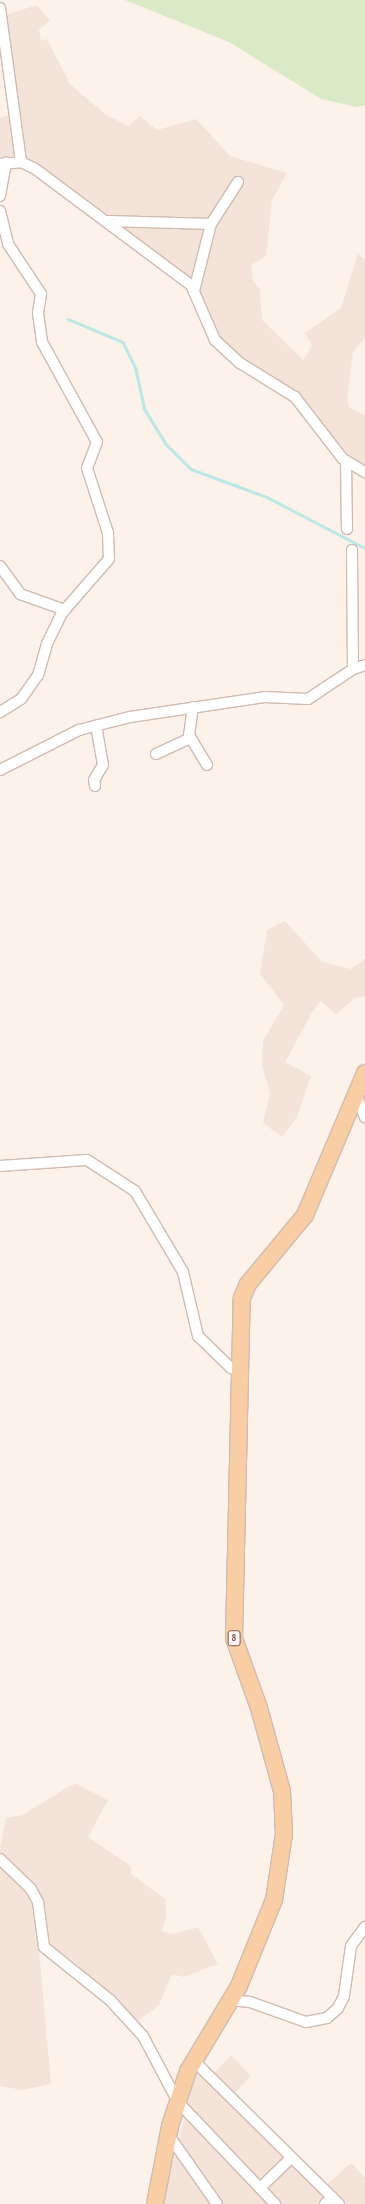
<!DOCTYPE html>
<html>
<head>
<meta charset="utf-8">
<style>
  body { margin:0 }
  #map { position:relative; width:365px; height:2204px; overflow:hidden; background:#fcf2e9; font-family:"PT Sans Narrow",sans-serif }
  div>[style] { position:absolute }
  .residential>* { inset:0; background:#f4e3d8 }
  .green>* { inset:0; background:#daeac7 }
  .stream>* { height:2.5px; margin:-1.25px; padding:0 1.25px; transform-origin:1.25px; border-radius:1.25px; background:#bde6e6 }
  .roads { filter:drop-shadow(1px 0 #d1bbb1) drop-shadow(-1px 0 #d1bbb1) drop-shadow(0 1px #d1bbb1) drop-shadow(0 -1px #d1bbb1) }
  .street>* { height:10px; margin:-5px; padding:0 5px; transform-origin:5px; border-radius:5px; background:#fff }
  .primary>* { height:16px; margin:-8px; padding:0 8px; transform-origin:8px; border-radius:8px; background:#f9cea4 }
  span { translate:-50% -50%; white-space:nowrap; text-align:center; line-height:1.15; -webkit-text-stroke:3.5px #fff7f0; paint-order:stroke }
  .shield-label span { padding:1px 3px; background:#fff7f0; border:1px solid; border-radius:3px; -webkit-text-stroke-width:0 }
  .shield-label { font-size:10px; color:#77564d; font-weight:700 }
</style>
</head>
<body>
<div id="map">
  <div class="residential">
    <div style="clip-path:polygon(37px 5px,50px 21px,39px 29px,41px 41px,47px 39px,70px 84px,105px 114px,128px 126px,140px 116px,157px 130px,196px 119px,230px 156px,287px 173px,272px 200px,266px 256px,251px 265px,253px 281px,260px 289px,262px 320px,303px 360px,312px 346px,305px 333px,341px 308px,358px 254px,365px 260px,365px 338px,353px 352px,347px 400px,350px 408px,365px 415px,365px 477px,345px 469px,290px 399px,214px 342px,188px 283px,22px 165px,10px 173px,0 173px,0 118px,10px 115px,0 12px,9px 14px)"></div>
    <div style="clip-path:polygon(285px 921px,322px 962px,351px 969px,365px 959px,365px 996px,355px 998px,336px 1014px,321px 1001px,313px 1011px,285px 1062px,311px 1076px,297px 1117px,282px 1137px,263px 1123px,270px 1094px,262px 1065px,263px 1041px,284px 1005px,260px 974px,267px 930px)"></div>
    <div style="clip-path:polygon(75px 1783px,108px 1800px,88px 1837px,131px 1866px,131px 1874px,165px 1899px,167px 1916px,161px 1931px,174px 1934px,198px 1927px,218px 1964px,184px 1977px,172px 1974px,159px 2005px,136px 2022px,74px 1961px,49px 1945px,39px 1950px,51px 2084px,22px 2090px,0 2086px,0 1848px,6px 1818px,22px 1815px)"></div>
    <div style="clip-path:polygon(231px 2055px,251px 2076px,235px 2093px,326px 2185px,351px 2163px,365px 2178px,365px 2204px,162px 2204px,197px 2070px,214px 2073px)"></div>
  </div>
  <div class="green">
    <div style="clip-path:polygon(125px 0,365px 0,365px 105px,357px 107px,321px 99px,229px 42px)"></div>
  </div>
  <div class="stream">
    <div style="left:68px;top:319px;width:60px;rotate:22.7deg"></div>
    <div style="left:123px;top:342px;width:30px;rotate:64deg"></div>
    <div style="left:136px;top:369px;width:40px;rotate:78deg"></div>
    <div style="left:144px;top:408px;width:42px;rotate:58.6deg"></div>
    <div style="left:166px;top:444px;width:35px;rotate:45deg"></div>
    <div style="left:191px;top:469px;width:81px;rotate:20.2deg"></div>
    <div style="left:267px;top:497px;width:110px;rotate:27.5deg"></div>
  </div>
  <div class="roads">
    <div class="street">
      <div style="left:0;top:8px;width:155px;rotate:82.2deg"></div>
      <div style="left:0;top:164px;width:21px;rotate:-5deg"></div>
      <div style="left:21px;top:162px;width:14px;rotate:25deg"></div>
      <div style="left:34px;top:168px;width:196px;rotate:36.7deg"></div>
      <div style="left:191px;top:285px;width:60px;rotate:66.4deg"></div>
      <div style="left:215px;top:340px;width:34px;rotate:43deg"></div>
      <div style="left:240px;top:363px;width:65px;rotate:31.7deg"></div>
      <div style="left:295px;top:397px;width:78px;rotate:52.3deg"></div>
      <div style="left:343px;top:459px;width:26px;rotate:31deg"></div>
      <div style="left:0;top:196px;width:34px;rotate:-80deg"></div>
      <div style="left:0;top:211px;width:34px;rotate:76deg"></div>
      <div style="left:8px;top:244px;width:60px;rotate:56.6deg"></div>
      <div style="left:41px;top:294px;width:19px;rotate:99deg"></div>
      <div style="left:38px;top:313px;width:29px;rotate:82deg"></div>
      <div style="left:42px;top:342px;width:114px;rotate:61.2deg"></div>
      <div style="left:97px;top:442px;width:28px;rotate:111deg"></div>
      <div style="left:87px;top:468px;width:68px;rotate:72.1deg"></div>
      <div style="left:108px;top:533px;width:26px;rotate:88deg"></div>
      <div style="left:109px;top:559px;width:72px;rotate:131deg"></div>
      <div style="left:62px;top:613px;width:34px;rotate:116deg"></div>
      <div style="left:47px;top:644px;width:32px;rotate:106deg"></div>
      <div style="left:38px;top:675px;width:29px;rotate:125deg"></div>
      <div style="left:21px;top:699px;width:25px;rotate:148deg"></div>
      <div style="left:109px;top:221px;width:102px;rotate:1.7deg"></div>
      <div style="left:194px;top:291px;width:69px;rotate:-75.8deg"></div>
      <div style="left:211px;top:224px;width:50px;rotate:-57.3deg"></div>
      <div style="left:346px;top:461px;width:68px;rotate:89.2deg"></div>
      <div style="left:0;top:566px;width:34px;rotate:54deg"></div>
      <div style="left:20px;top:594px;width:48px;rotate:19.6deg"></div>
      <div style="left:353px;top:669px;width:13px;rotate:-18deg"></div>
      <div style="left:193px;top:707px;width:28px;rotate:98deg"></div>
      <div style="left:189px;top:735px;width:35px;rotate:59deg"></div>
      <div style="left:156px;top:754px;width:38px;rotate:-25deg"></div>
      <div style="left:0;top:770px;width:89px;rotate:-26.9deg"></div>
      <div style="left:79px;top:730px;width:53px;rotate:-14.3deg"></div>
      <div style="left:130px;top:717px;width:136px;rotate:-8.4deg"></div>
      <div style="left:265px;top:697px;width:43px;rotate:2.7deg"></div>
      <div style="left:308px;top:699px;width:54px;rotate:-33.7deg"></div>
      <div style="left:353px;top:669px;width:119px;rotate:-90.5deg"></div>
      <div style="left:95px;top:786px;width:6px;rotate:-99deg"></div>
      <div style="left:94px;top:780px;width:17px;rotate:-59deg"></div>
      <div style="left:103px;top:765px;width:40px;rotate:-100deg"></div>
      <div style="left:356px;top:1095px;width:24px;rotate:68deg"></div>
      <div style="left:0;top:1166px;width:87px;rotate:-3.9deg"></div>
      <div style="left:87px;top:1160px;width:57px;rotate:32.9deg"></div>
      <div style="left:135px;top:1191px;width:94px;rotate:59.3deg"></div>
      <div style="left:183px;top:1272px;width:66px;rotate:76.8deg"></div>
      <div style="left:198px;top:1336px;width:46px;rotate:44.1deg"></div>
      <div style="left:231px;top:1368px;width:9px;rotate:18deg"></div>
      <div style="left:0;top:1859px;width:43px;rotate:44.1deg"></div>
      <div style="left:31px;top:1889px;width:15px;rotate:62deg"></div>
      <div style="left:38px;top:1902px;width:45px;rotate:82.4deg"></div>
      <div style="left:44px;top:1947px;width:85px;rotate:38.8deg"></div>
      <div style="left:110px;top:2000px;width:49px;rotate:47.5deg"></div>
      <div style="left:143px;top:2036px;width:75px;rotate:62.1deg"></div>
      <div style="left:178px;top:2102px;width:141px;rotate:46.4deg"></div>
      <div style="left:230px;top:2000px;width:20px;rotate:6deg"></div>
      <div style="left:250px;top:2002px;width:59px;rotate:19.7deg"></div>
      <div style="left:306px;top:2022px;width:21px;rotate:-11deg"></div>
      <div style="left:327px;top:2018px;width:15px;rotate:-42deg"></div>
      <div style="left:338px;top:2008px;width:13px;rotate:-63deg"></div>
      <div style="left:344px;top:1996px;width:50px;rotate:-82deg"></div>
      <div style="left:351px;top:1946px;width:24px;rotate:-54deg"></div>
      <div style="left:193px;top:2060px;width:205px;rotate:44.6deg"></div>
      <div style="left:168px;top:2134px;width:85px;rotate:55deg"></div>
      <div style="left:260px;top:2188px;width:43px;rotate:-44.1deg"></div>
      <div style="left:325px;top:2204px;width:10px;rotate:-45deg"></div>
    </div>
    <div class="primary">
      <div style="left:155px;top:2204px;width:79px;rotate:-79.1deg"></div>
      <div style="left:170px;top:2126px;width:58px;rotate:-71.9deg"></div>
      <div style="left:188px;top:2071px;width:99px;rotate:-59deg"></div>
      <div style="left:239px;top:1986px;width:93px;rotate:-67.9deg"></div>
      <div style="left:274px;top:1900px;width:67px;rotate:-81.4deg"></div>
      <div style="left:284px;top:1834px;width:43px;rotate:-92.7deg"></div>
      <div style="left:282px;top:1791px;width:86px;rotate:-105.5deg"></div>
      <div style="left:259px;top:1708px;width:74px;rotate:-109.7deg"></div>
      <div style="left:234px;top:1638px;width:340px;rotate:-88.7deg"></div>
      <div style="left:242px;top:1298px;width:15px;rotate:-67deg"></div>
      <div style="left:248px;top:1284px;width:89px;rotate:-50.4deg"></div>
      <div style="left:305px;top:1215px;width:154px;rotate:-67.1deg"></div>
    </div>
  </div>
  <div class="shield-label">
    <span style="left:234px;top:1638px">8</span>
  </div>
</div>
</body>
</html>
